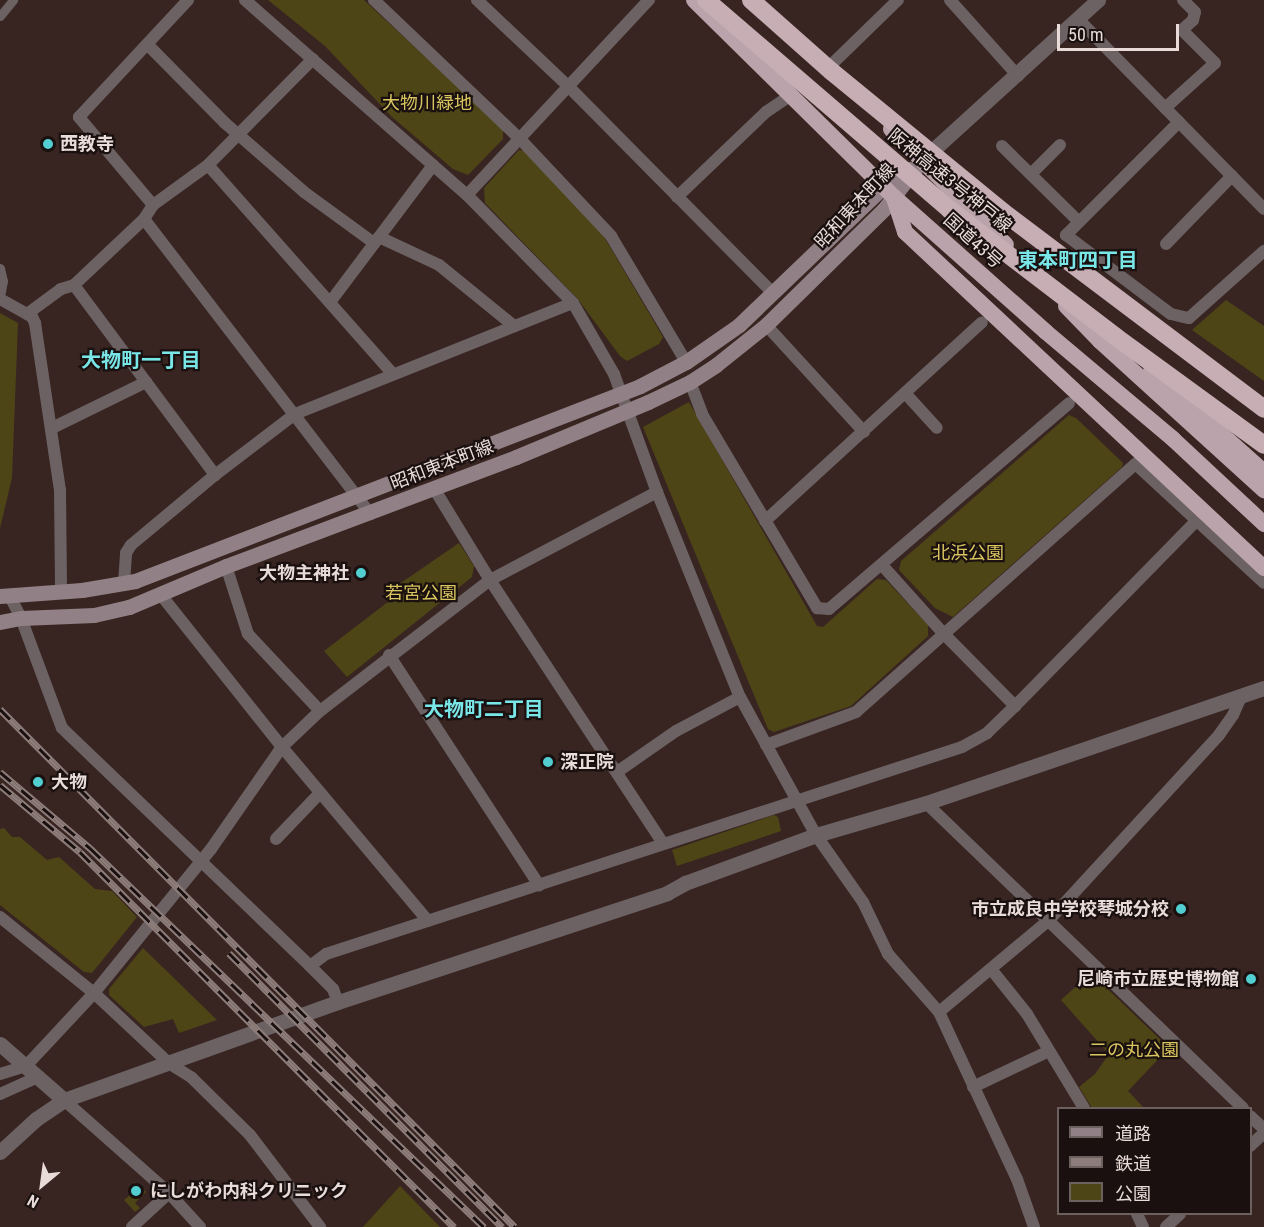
<!DOCTYPE html>
<html>
<head>
<meta charset="utf-8">
<style>
  body { margin:0 }
  #map { position:relative; width:1264px; height:1227px; overflow:hidden; background:#382521; font-family:"Roboto Condensed","Noto Sans JP",sans-serif }
  div>[style] { position:absolute }
  .green>* { inset:0; background:#4e4516 }
  .pedestrian>* { height:9px; margin:-4.5px; padding:0 4.5px; transform-origin:4.5px; border-radius:4.5px; background:#6c6264 }
  .minor>* { height:12px; margin:-6px; padding:0 6px; transform-origin:6px; border-radius:6px; background:#6c6264 }
  .tertiary>* { height:15px; margin:-7.5px; padding:0 7.5px; transform-origin:7.5px; border-radius:7.5px; background:#6c6264 }
  .secondary>* { height:15px; margin:-7.5px; padding:0 7.5px; transform-origin:7.5px; border-radius:7.5px; background:#918085 }
  .trunk>* { height:16px; margin:-8px; padding:0 8px; transform-origin:8px; border-radius:8px; background:#baa3aa }
  .rail>* { height:7px; margin-top:-3.5px; transform-origin:0; background:repeating-linear-gradient(90deg,#19100f 0 14px,#8d7d7a 0 28px); box-sizing:border-box; border-block:2px solid #8d7d7a }
  .motorway-bridge>* { height:18px; margin:-9px; padding:0 9px; transform-origin:9px; border-radius:9px; background:#c7aeb5 }
  .dots>* { width:16px; height:16px; translate:-50% -50%; box-sizing:border-box; border:3px solid #19100f; border-radius:50% }
  span { translate:-50% -50%; white-space:nowrap; text-align:center; line-height:1.15; -webkit-text-stroke:4.5px #19100f; paint-order:stroke }
  .park-label { font-size:18px; color:#dac660 }
  .poi-label { font-size:18px; color:#e8dbd8; font-weight:700 }
  .left { translate:0 -50%; text-align:left }
  .right { translate:-100% -50%; text-align:right }
  .street-label { font-size:18px; color:#e8dbd8 }
  .neighbourhood-label { font-size:20px; color:#79e6e8; font-weight:700 }
  .legend { position:absolute; left:1057px; top:1107px; width:195px; height:108px; box-sizing:border-box; background:#19100f; border:2px solid #6c615f; margin:0; padding:8px 10px; list-style:none; font-size:18px; color:#e8dbd8 }
  .legend li { display:flex; align-items:center; gap:12px; height:30px }
  .legend b { width:30px; border:2px solid #6c615f }
  .north { position:absolute; left:12px; top:1155px; width:60px; height:60px; -webkit-text-stroke:4px #19100f; paint-order:stroke; rotate:209deg; font-size:16px; font-weight:700; line-height:24px; text-align:center; color:#e8dbd8 }
  .north::after { content:''; display:block; margin:auto; width:21px; height:27px; background:#e8dbd8; clip-path:polygon(50% 0,100% 100%,50% 72%,0 100%) }
  .scale { position:absolute; left:1057px; top:24px; width:122px; height:27px; box-sizing:border-box; border:3px solid #e8dbd8; border-top:0; padding-left:8px; font-size:18px; line-height:21px; white-space:nowrap; color:#e8dbd8; -webkit-text-stroke:4px #19100f; paint-order:stroke }
</style>
</head>
<body>
<div id="map">
  <div class="green">
    <div style="clip-path:polygon(268px 0,364px 0,503px 129px,503px 139px,468px 175px,453px 169px,392px 117px,325px 46px)"></div>
    <div style="clip-path:polygon(519px 150px,525px 151px,600px 230px,663px 337px,659px 344px,627px 361px,620px 356px,577px 298px,485px 203px,484px 188px)"></div>
    <div style="clip-path:polygon(1226px 300px,1264px 326px,1264px 381px,1192px 330px)"></div>
    <div style="clip-path:polygon(0 313px,18px 323px,12px 478px,0 528px)"></div>
    <div style="clip-path:polygon(689px 402px,817px 626px,823px 627px,877px 579px,886px 580px,928px 625px,928px 636px,851px 706px,774px 732px,768px 729px,643px 427px)"></div>
    <div style="clip-path:polygon(1069px 415px,1076px 418px,1123px 463px,1122px 467px,953px 617px,935px 608px,899px 570px,901px 561px)"></div>
    <div style="clip-path:polygon(459px 543px,474px 566px,472px 577px,347px 677px,324px 651px,397px 595px,392px 589px)"></div>
    <div style="clip-path:polygon(774px 815px,778px 817px,781px 831px,677px 866px,672px 850px)"></div>
    <div style="clip-path:polygon(4px 828px,12px 837px,20px 837px,47px 860px,59px 857px,95px 889px,112px 891px,137px 917px,92px 973px,84px 972px,0 905px,0 829px)"></div>
    <div style="clip-path:polygon(143px 948px,217px 1020px,179px 1033px,173px 1019px,144px 1027px,109px 995px,109px 989px)"></div>
    <div style="clip-path:polygon(1091px 973px,1169px 1048px,1128px 1091px,1144px 1108px,1092px 1108px,1079px 1087px,1095px 1074px,1109px 1054px,1061px 1000px)"></div>
    <div style="clip-path:polygon(135px 1182px,146px 1192px,135px 1203px,140px 1208px,135px 1212px,124px 1200px,137px 1189px,133px 1184px)"></div>
    <div style="clip-path:polygon(400px 1186px,440px 1227px,363px 1227px)"></div>
  </div>
  <div class="pedestrian">
    <div style="left:0;top:16px;width:21px;rotate:-51deg"></div>
    <div style="left:0;top:268px;width:13px;rotate:77deg"></div>
    <div style="left:3px;top:281px;width:16px;rotate:101deg"></div>
  </div>
  <div class="minor">
    <div style="left:245px;top:0;width:295px;rotate:41.3deg"></div>
    <div style="left:467px;top:195px;width:151px;rotate:45.5deg"></div>
    <div style="left:573px;top:303px;width:82px;rotate:60deg"></div>
    <div style="left:614px;top:374px;width:126px;rotate:70deg"></div>
    <div style="left:657px;top:492px;width:221px;rotate:68deg"></div>
    <div style="left:740px;top:697px;width:158px;rotate:61.2deg"></div>
    <div style="left:816px;top:835px;width:82px;rotate:55deg"></div>
    <div style="left:863px;top:902px;width:58px;rotate:64.3deg"></div>
    <div style="left:888px;top:954px;width:77px;rotate:48.7deg"></div>
    <div style="left:939px;top:1012px;width:184px;rotate:65deg"></div>
    <div style="left:1017px;top:1179px;width:51px;rotate:70.5deg"></div>
    <div style="left:374px;top:0;width:203px;rotate:43.6deg"></div>
    <div style="left:521px;top:140px;width:132px;rotate:46.8deg"></div>
    <div style="left:611px;top:236px;width:147px;rotate:59.2deg"></div>
    <div style="left:477px;top:0;width:127px;rotate:43.4deg"></div>
    <div style="left:569px;top:87px;width:291px;rotate:45.3deg"></div>
    <div style="left:950px;top:0;width:102px;rotate:48.2deg"></div>
    <div style="left:1078px;top:19px;width:266px;rotate:45.6deg"></div>
    <div style="left:148px;top:45px;width:110px;rotate:45.4deg"></div>
    <div style="left:225px;top:123px;width:105px;rotate:41.1deg"></div>
    <div style="left:304px;top:192px;width:87px;rotate:36.1deg"></div>
    <div style="left:829px;top:67px;width:96px;rotate:-44.2deg"></div>
    <div style="left:1165px;top:108px;width:67px;rotate:-42deg"></div>
    <div style="left:1215px;top:63px;width:47px;rotate:-135deg"></div>
    <div style="left:1182px;top:30px;width:15px;rotate:-42deg"></div>
    <div style="left:1193px;top:20px;width:8px;rotate:-76deg"></div>
    <div style="left:1195px;top:12px;width:17px;rotate:-135deg"></div>
    <div style="left:1179px;top:122px;width:160px;rotate:135deg"></div>
    <div style="left:1066px;top:235px;width:131px;rotate:37deg"></div>
    <div style="left:1171px;top:314px;width:18px;rotate:13deg"></div>
    <div style="left:1189px;top:318px;width:101px;rotate:-41.8deg"></div>
    <div style="left:1002px;top:146px;width:108px;rotate:44.6deg"></div>
    <div style="left:208px;top:165px;width:279px;rotate:48.5deg"></div>
    <div style="left:1031px;top:174px;width:41px;rotate:-45deg"></div>
    <div style="left:467px;top:195px;width:267px;rotate:-47deg"></div>
    <div style="left:677px;top:197px;width:123px;rotate:-43.7deg"></div>
    <div style="left:766px;top:112px;width:29px;rotate:-34deg"></div>
    <div style="left:153px;top:205px;width:115px;rotate:-130.1deg"></div>
    <div style="left:79px;top:117px;width:160px;rotate:-47deg"></div>
    <div style="left:144px;top:219px;width:372px;rotate:52.5deg"></div>
    <div style="left:379px;top:237px;width:66px;rotate:25deg"></div>
    <div style="left:439px;top:265px;width:97px;rotate:39.1deg"></div>
    <div style="left:1166px;top:244px;width:95px;rotate:-45.9deg"></div>
    <div style="left:74px;top:285px;width:237px;rotate:53.4deg"></div>
    <div style="left:0;top:299px;width:37px;rotate:29deg"></div>
    <div style="left:32px;top:317px;width:7px;rotate:63deg"></div>
    <div style="left:35px;top:323px;width:169px;rotate:81.5deg"></div>
    <div style="left:60px;top:490px;width:102px;rotate:89.4deg"></div>
    <div style="left:331px;top:301px;width:170px;rotate:-53.1deg"></div>
    <div style="left:27px;top:314px;width:42px;rotate:-36.3deg"></div>
    <div style="left:61px;top:289px;width:14px;rotate:-17deg"></div>
    <div style="left:74px;top:285px;width:96px;rotate:-43.3deg"></div>
    <div style="left:144px;top:219px;width:17px;rotate:-57deg"></div>
    <div style="left:153px;top:205px;width:68px;rotate:-36deg"></div>
    <div style="left:208px;top:165px;width:149px;rotate:-45.3deg"></div>
    <div style="left:766px;top:325px;width:145px;rotate:47.5deg"></div>
    <div style="left:690px;top:382px;width:34px;rotate:69deg"></div>
    <div style="left:702px;top:414px;width:226px;rotate:59.3deg"></div>
    <div style="left:817px;top:608px;width:12px;rotate:5deg"></div>
    <div style="left:829px;top:609px;width:316px;rotate:-40.6deg"></div>
    <div style="left:905px;top:393px;width:47px;rotate:47.6deg"></div>
    <div style="left:52px;top:428px;width:105px;rotate:-26.1deg"></div>
    <div style="left:1140px;top:468px;width:169px;rotate:42.8deg"></div>
    <div style="left:435px;top:490px;width:105px;rotate:58.6deg"></div>
    <div style="left:490px;top:580px;width:315px;rotate:56.7deg"></div>
    <div style="left:765px;top:521px;width:294px;rotate:-42.5deg"></div>
    <div style="left:882px;top:565px;width:91px;rotate:48.1deg"></div>
    <div style="left:943px;top:633px;width:103px;rotate:45.4deg"></div>
    <div style="left:226px;top:566px;width:71px;rotate:72.1deg"></div>
    <div style="left:248px;top:634px;width:105px;rotate:46.9deg"></div>
    <div style="left:124px;top:583px;width:30px;rotate:-86deg"></div>
    <div style="left:126px;top:553px;width:9px;rotate:-58deg"></div>
    <div style="left:131px;top:545px;width:109px;rotate:-39.8deg"></div>
    <div style="left:215px;top:475px;width:101px;rotate:-37.3deg"></div>
    <div style="left:295px;top:414px;width:299px;rotate:-21.8deg"></div>
    <div style="left:9px;top:595px;width:26px;rotate:62deg"></div>
    <div style="left:21px;top:618px;width:117px;rotate:69.6deg"></div>
    <div style="left:62px;top:728px;width:344px;rotate:43.8deg"></div>
    <div style="left:310px;top:966px;width:33px;rotate:45deg"></div>
    <div style="left:333px;top:989px;width:14px;rotate:69deg"></div>
    <div style="left:161px;top:595px;width:194px;rotate:51.5deg"></div>
    <div style="left:282px;top:747px;width:227px;rotate:50deg"></div>
    <div style="left:389px;top:655px;width:275px;rotate:56.9deg"></div>
    <div style="left:766px;top:745px;width:96px;rotate:-20.1deg"></div>
    <div style="left:856px;top:712px;width:375px;rotate:-41.6deg"></div>
    <div style="left:617px;top:772px;width:72px;rotate:-34.8deg"></div>
    <div style="left:676px;top:731px;width:72px;rotate:-28deg"></div>
    <div style="left:926px;top:803px;width:440px;rotate:43.9deg"></div>
    <div style="left:276px;top:839px;width:64px;rotate:-46.3deg"></div>
    <div style="left:0;top:917px;width:121px;rotate:39deg"></div>
    <div style="left:94px;top:993px;width:104px;rotate:43.1deg"></div>
    <div style="left:170px;top:1064px;width:26px;rotate:32deg"></div>
    <div style="left:192px;top:1078px;width:81px;rotate:44.5deg"></div>
    <div style="left:250px;top:1135px;width:116px;rotate:52.7deg"></div>
    <div style="left:310px;top:966px;width:20px;rotate:-37deg"></div>
    <div style="left:326px;top:954px;width:669px;rotate:-18.03deg"></div>
    <div style="left:962px;top:747px;width:29px;rotate:-29deg"></div>
    <div style="left:987px;top:733px;width:39px;rotate:-44deg"></div>
    <div style="left:1015px;top:706px;width:260px;rotate:-45.6deg"></div>
    <div style="left:991px;top:969px;width:58px;rotate:51.3deg"></div>
    <div style="left:1027px;top:1014px;width:110px;rotate:58.8deg"></div>
    <div style="left:939px;top:1012px;width:143px;rotate:-39.9deg"></div>
    <div style="left:1049px;top:920px;width:251px;rotate:-47.4deg"></div>
    <div style="left:1219px;top:735px;width:24px;rotate:-55deg"></div>
    <div style="left:1233px;top:715px;width:22px;rotate:-66deg"></div>
    <div style="left:0;top:1074px;width:27px;rotate:-17deg"></div>
    <div style="left:26px;top:1066px;width:100px;rotate:-47deg"></div>
    <div style="left:94px;top:993px;width:186px;rotate:-50.9deg"></div>
    <div style="left:211px;top:849px;width:124px;rotate:-55.2deg"></div>
    <div style="left:282px;top:747px;width:52px;rotate:-43.5deg"></div>
    <div style="left:320px;top:711px;width:215px;rotate:-37.6deg"></div>
    <div style="left:490px;top:580px;width:189px;rotate:-27.8deg"></div>
    <div style="left:973px;top:1087px;width:84px;rotate:-25.3deg"></div>
    <div style="left:0;top:1094px;width:42px;rotate:-24.1deg"></div>
    <div style="left:64px;top:1100px;width:140px;rotate:41.5deg"></div>
    <div style="left:169px;top:1193px;width:46px;rotate:47.6deg"></div>
    <div style="left:1250px;top:1116px;width:19px;rotate:43deg"></div>
    <div style="left:1250px;top:1146px;width:19px;rotate:-43deg"></div>
    <div style="left:1137px;top:1214px;width:14px;rotate:65deg"></div>
    <div style="left:132px;top:1227px;width:50px;rotate:-42.6deg"></div>
    <div style="left:1166px;top:1227px;width:19px;rotate:-43deg"></div>
  </div>
  <div class="tertiary">
    <div style="left:922px;top:160px;width:238px;rotate:-42.3deg"></div>
    <div style="left:0;top:1044px;width:85px;rotate:41.2deg"></div>
    <div style="left:0;top:1152px;width:49px;rotate:-42.5deg"></div>
    <div style="left:36px;top:1119px;width:34px;rotate:-34deg"></div>
    <div style="left:64px;top:1100px;width:291px;rotate:-19.7deg"></div>
    <div style="left:338px;top:1002px;width:347px;rotate:-18.3deg"></div>
    <div style="left:667px;top:893px;width:21px;rotate:-29deg"></div>
    <div style="left:685px;top:883px;width:140px;rotate:-20.1deg"></div>
    <div style="left:816px;top:835px;width:115px;rotate:-16.2deg"></div>
    <div style="left:926px;top:803px;width:357px;rotate:-18.8deg"></div>
  </div>
  <div class="secondary">
    <div style="left:0;top:596px;width:82px;rotate:-4.2deg"></div>
    <div style="left:82px;top:590px;width:54px;rotate:-9.6deg"></div>
    <div style="left:135px;top:581px;width:541px;rotate:-21.11deg"></div>
    <div style="left:640px;top:386px;width:52px;rotate:-27.6deg"></div>
    <div style="left:686px;top:362px;width:65px;rotate:-34.9deg"></div>
    <div style="left:739px;top:325px;width:199px;rotate:-43.8deg"></div>
    <div style="left:883px;top:187px;width:32px;rotate:-34deg"></div>
    <div style="left:0;top:622px;width:21px;rotate:-11deg"></div>
    <div style="left:21px;top:618px;width:73px;rotate:-2.4deg"></div>
    <div style="left:94px;top:615px;width:36px;rotate:-13deg"></div>
    <div style="left:129px;top:607px;width:105px;rotate:-22.9deg"></div>
    <div style="left:226px;top:566px;width:310px;rotate:-20.6deg"></div>
    <div style="left:516px;top:457px;width:143px;rotate:-22.6deg"></div>
    <div style="left:648px;top:402px;width:47px;rotate:-25.5deg"></div>
    <div style="left:690px;top:382px;width:31px;rotate:-33deg"></div>
    <div style="left:716px;top:365px;width:64px;rotate:-38.7deg"></div>
    <div style="left:766px;top:325px;width:165px;rotate:-44.5deg"></div>
    <div style="left:884px;top:209px;width:62px;rotate:-52.2deg"></div>
  </div>
  <div class="trunk">
    <div style="left:694px;top:0;width:281px;rotate:44.6deg"></div>
    <div style="left:894px;top:197px;width:203px;rotate:41.6deg"></div>
    <div style="left:1046px;top:332px;width:166px;rotate:40.1deg"></div>
    <div style="left:1173px;top:439px;width:125px;rotate:43deg"></div>
    <div style="left:891px;top:129px;width:163px;rotate:45.2deg"></div>
    <div style="left:894px;top:198px;width:36px;rotate:72deg"></div>
    <div style="left:905px;top:232px;width:492px;rotate:43.1deg"></div>
    <div style="left:1066px;top:306px;width:49px;rotate:45.8deg"></div>
    <div style="left:1100px;top:341px;width:222px;rotate:42.3deg"></div>
    <div style="left:1151px;top:371px;width:152px;rotate:41.8deg"></div>
  </div>
  <div class="rail">
    <div style="left:0;top:709px;width:730px;rotate:45.17deg"></div>
    <div style="left:0;top:772px;width:118px;rotate:40.2deg"></div>
    <div style="left:90px;top:848px;width:547px;rotate:43.89deg"></div>
    <div style="left:0;top:785px;width:104px;rotate:39.9deg"></div>
    <div style="left:80px;top:852px;width:530px;rotate:45.08deg"></div>
    <div style="left:229px;top:953px;width:387px;rotate:45.1deg"></div>
  </div>
  <div class="motorway-bridge">
    <div style="left:706px;top:0;width:322px;rotate:40.7deg"></div>
    <div style="left:950px;top:210px;width:209px;rotate:37.4deg"></div>
    <div style="left:1116px;top:337px;width:183px;rotate:36.1deg"></div>
    <div style="left:751px;top:0;width:107px;rotate:41.6deg"></div>
    <div style="left:831px;top:71px;width:222px;rotate:39.3deg"></div>
    <div style="left:1003px;top:212px;width:327px;rotate:37deg"></div>
  </div>
  <div class="dots">
    <div style="left:48px;top:144px;background:#52cdd0"></div>
    <div style="left:361px;top:573px;background:#52cdd0"></div>
    <div style="left:548px;top:762px;background:#52cdd0"></div>
    <div style="left:38px;top:782px;background:#52cdd0"></div>
    <div style="left:1181px;top:909px;background:#52cdd0"></div>
    <div style="left:1251px;top:979px;background:#52cdd0"></div>
    <div style="left:136px;top:1191px;background:#52cdd0"></div>
  </div>
  <div class="park-label">
    <span style="left:427px;top:103px">大物川緑地</span>
    <span style="left:968px;top:553px">北浜公園</span>
    <span style="left:421px;top:593px">若宮公園</span>
    <span style="left:1134px;top:1050px">二の丸公園</span>
  </div>
  <div class="poi-label">
    <span class="left" style="left:60px;top:144px">西教寺</span>
    <span class="right" style="left:349px;top:573px">大物主神社</span>
    <span class="left" style="left:560px;top:762px">深正院</span>
    <span class="left" style="left:51px;top:782px">大物</span>
    <span class="right" style="left:1169px;top:909px">市立成良中学校琴城分校</span>
    <span class="right" style="left:1239px;top:979px">尼崎市立歴史博物館</span>
    <span class="left" style="left:150px;top:1191px">にしがわ内科クリニック</span>
  </div>
  <div class="street-label">
    <span style="left:950px;top:181px;rotate:39deg">阪神高速3号神戸線</span>
    <span style="left:855px;top:206px;rotate:-47deg">昭和東本町線</span>
    <span style="left:973px;top:241px;rotate:42deg">国道43号</span>
    <span style="left:442px;top:465px;rotate:-21deg">昭和東本町線</span>
  </div>
  <div class="neighbourhood-label">
    <span style="left:1078px;top:260px">東本町四丁目</span>
    <span style="left:141px;top:360px">大物町一丁目</span>
    <span style="left:484px;top:709px">大物町二丁目</span>
  </div>
  <ul class="legend">
  <li><b style="height:8px;background:#918085"></b>道路</li>
  <li><b style="height:8px;background:#8d7d7a"></b>鉄道</li>
  <li><b style="height:16px;background:#4e4516"></b>公園</li>
  </ul>
  <div class="north">N</div>
  <div class="scale">50 m</div>
</div>
</body>
</html>
